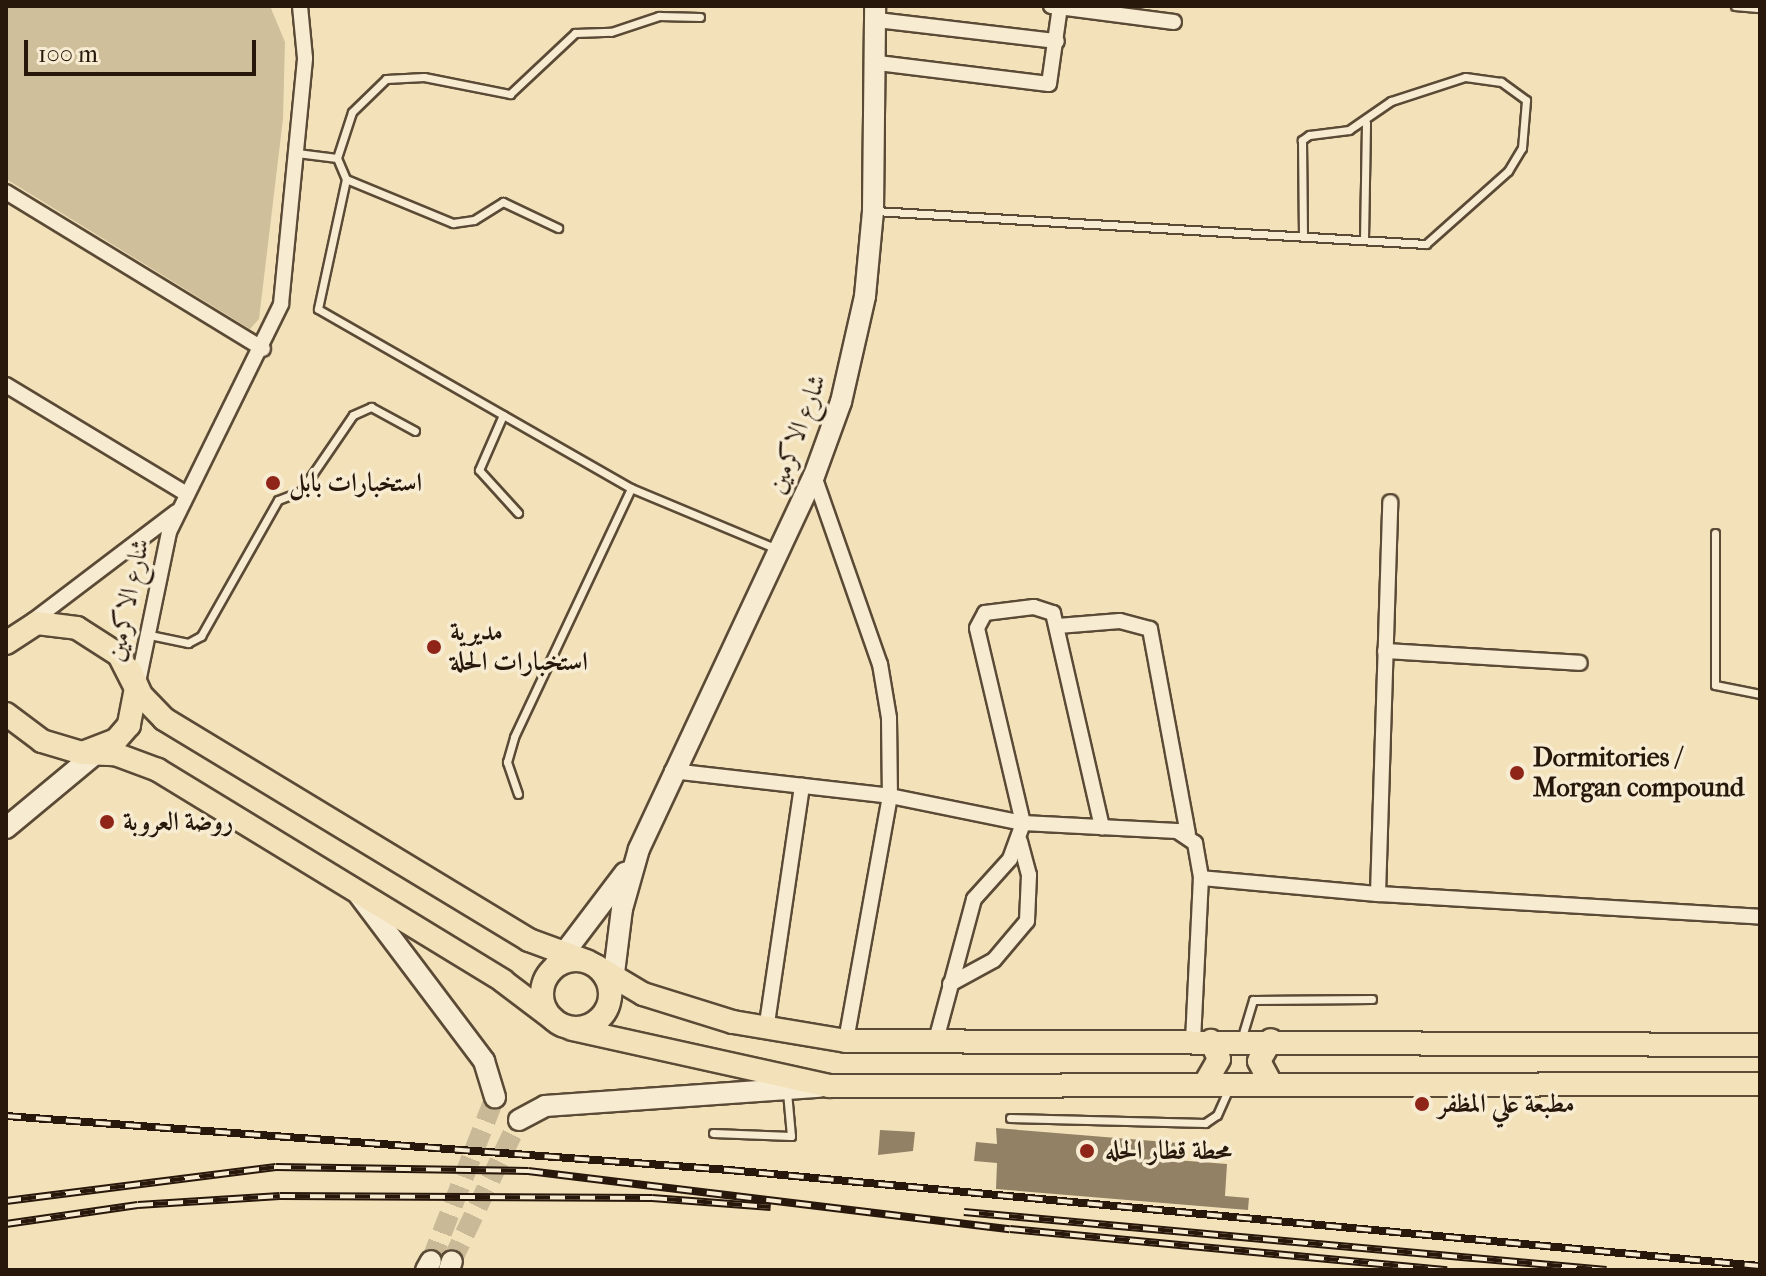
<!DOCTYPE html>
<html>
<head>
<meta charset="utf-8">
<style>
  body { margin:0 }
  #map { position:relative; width:1766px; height:1276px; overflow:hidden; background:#f3e2b9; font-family:"IM FELL French Canon",Amiri,serif }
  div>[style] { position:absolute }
  .green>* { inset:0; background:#d0bf9b }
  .building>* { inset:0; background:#928165 }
  .secondary-tunnel>* { height:20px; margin-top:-10px; transform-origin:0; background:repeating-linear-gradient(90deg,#cab996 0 20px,transparent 0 30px) }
  .roads { filter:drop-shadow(2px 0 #5b4a36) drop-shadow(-2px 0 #5b4a36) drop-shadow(0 2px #5b4a36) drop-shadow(0 -2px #5b4a36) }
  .lane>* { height:7px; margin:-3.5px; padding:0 3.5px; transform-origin:3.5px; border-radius:3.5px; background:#f7ecd2 }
  .street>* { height:14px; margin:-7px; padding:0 7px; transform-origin:7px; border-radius:7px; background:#f7ecd2 }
  .secondary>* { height:20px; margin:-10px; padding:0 10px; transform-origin:10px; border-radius:10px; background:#f7ecd2 }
  .primary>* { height:22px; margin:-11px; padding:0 11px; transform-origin:11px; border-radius:11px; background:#f3e2b9 }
  .primary>.ring { margin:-11px; padding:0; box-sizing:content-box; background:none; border:22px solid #f3e2b9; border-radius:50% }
  .rail>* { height:8px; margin-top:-4px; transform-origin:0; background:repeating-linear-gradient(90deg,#f7ecd2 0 15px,#28170b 0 30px); box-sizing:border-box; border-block:2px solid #28170b }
  .dots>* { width:22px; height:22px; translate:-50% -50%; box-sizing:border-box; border:4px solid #f7ecd2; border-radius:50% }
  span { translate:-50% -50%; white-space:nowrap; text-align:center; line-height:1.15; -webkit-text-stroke:7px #f7ecd2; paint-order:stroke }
  .street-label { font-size:26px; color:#28170b }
  .poi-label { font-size:26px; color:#28170b; font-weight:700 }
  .left { translate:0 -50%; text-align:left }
  .frame { position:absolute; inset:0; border:8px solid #28170b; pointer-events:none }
  .scale { position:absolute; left:24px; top:40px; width:232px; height:36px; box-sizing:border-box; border:4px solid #28170b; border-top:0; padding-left:10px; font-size:24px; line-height:28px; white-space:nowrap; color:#28170b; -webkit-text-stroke:6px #f7ecd2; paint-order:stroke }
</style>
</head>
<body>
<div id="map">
  <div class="green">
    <div style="clip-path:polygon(6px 6px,270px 6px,285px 42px,283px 119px,259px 319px,250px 329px,6px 179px)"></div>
  </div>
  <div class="building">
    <div style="clip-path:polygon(996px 1128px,1178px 1143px,1176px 1160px,1227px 1164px,1225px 1196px,1249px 1198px,1248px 1210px,996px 1189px,997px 1163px,974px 1161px,976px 1142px,997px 1144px)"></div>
    <div style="clip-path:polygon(880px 1130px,915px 1132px,913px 1151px,878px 1155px)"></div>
  </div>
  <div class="secondary-tunnel">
    <div style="left:431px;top:1261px;width:176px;rotate:-68.7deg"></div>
    <div style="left:452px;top:1261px;width:156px;rotate:-64.6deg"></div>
  </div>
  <div class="roads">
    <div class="lane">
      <div style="left:1735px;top:6px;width:25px;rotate:5deg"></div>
      <div style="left:297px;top:153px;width:40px;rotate:7.1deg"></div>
      <div style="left:337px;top:158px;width:48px;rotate:-71.9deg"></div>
      <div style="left:352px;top:112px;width:47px;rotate:-44.1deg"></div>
      <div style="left:386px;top:79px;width:38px;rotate:-3deg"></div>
      <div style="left:424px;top:77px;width:88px;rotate:11.2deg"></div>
      <div style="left:510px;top:94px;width:89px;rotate:-43.2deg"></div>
      <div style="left:575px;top:33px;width:36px;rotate:-2deg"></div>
      <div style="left:611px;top:32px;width:51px;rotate:-18.4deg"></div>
      <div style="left:659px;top:16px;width:41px;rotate:1.4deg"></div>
      <div style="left:337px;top:158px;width:23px;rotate:67deg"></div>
      <div style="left:346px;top:179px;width:133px;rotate:102.2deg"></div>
      <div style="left:318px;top:309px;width:361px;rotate:29.8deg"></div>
      <div style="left:631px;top:488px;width:158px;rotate:22.7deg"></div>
      <div style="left:346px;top:179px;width:116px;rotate:22.4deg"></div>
      <div style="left:453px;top:223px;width:21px;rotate:-8deg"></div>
      <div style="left:474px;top:220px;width:34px;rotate:-32deg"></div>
      <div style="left:503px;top:202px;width:61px;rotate:25.3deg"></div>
      <div style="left:875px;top:211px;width:552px;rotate:3.43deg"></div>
      <div style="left:1426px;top:244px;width:110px;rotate:-41.7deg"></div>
      <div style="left:1508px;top:171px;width:27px;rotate:-59deg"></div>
      <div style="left:1522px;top:148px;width:48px;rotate:-85.2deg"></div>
      <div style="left:1526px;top:100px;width:31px;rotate:-144deg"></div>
      <div style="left:1501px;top:82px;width:36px;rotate:-172deg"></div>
      <div style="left:1465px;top:77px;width:78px;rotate:162deg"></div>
      <div style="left:1391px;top:101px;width:51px;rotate:145.4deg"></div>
      <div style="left:1349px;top:130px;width:40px;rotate:172.9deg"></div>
      <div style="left:1309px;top:135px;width:9px;rotate:144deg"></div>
      <div style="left:1302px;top:140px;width:95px;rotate:89.4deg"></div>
      <div style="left:1364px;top:239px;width:116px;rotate:-89deg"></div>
      <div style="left:503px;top:415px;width:60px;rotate:113.6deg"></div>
      <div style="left:479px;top:470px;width:58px;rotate:47.8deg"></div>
      <div style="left:1715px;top:533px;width:152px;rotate:90deg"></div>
      <div style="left:1715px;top:685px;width:46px;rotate:11.3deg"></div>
      <div style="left:145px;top:634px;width:44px;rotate:11.8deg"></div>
      <div style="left:188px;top:643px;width:15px;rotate:-28deg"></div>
      <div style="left:201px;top:636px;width:156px;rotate:-60.5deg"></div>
      <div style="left:278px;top:500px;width:25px;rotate:-21deg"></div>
      <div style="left:301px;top:491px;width:92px;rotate:-55.6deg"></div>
      <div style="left:353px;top:415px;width:20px;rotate:-24deg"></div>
      <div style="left:371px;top:407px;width:50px;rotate:28.6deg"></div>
      <div style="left:518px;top:794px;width:34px;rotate:-109deg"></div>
      <div style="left:507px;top:762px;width:26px;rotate:-74deg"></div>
      <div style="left:514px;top:737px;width:275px;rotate:-64.8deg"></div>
      <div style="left:1241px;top:1040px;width:42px;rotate:-73.3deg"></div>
      <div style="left:1253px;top:1000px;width:119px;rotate:-0.5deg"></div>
      <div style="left:1010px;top:1118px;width:195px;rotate:1.5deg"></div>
      <div style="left:1205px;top:1123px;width:14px;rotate:-34deg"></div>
      <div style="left:1217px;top:1115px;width:27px;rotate:-66deg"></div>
      <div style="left:713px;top:1133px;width:78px;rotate:2.2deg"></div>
      <div style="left:791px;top:1136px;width:44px;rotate:-95.2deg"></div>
    </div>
    <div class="street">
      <div style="left:1051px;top:6px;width:124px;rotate:7.4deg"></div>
      <div style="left:877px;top:20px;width:181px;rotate:6.7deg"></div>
      <div style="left:878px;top:63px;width:172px;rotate:7deg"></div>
      <div style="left:1049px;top:84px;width:78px;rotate:-81.9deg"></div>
      <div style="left:6px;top:192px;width:301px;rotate:31.4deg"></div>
      <div style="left:6px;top:385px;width:211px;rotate:31.1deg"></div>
      <div style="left:814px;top:476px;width:199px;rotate:70.7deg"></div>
      <div style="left:880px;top:664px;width:55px;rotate:80.5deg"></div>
      <div style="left:889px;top:718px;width:78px;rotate:89.3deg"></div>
      <div style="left:890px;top:796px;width:249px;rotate:100.2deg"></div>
      <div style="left:30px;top:623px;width:183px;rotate:-37.2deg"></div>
      <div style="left:1058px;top:626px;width:62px;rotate:-4.6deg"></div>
      <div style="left:1120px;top:621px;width:31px;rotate:15deg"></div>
      <div style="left:1150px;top:629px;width:208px;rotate:79.5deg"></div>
      <div style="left:1385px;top:651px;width:195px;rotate:3.5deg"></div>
      <div style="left:138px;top:682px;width:153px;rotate:-78.3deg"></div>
      <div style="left:169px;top:532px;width:254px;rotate:-63.8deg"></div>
      <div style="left:281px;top:304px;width:247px;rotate:-84.4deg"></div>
      <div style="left:305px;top:58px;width:52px;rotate:-95.5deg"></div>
      <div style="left:672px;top:771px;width:219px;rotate:6.5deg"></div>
      <div style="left:890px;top:796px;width:136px;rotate:11.5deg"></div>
      <div style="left:1023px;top:823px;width:154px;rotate:3deg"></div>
      <div style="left:1177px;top:831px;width:22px;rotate:34deg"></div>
      <div style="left:1195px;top:843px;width:36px;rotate:80deg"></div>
      <div style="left:1378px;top:894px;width:383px;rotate:3.4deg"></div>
      <div style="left:950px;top:984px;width:50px;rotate:-28.6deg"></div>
      <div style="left:994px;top:960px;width:51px;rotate:-49.8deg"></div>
      <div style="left:1027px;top:921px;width:46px;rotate:-87.5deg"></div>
      <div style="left:1029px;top:875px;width:35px;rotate:-105deg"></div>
      <div style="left:766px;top:1030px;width:247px;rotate:-81.6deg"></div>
      <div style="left:936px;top:1040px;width:146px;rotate:-74.9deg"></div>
      <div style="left:974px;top:899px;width:54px;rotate:-48deg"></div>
      <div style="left:1010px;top:859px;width:38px;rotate:-70deg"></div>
      <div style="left:1023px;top:823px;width:200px;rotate:-103.3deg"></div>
      <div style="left:977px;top:628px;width:17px;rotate:-62deg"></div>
      <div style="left:985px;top:613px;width:49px;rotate:-7deg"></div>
      <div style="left:1034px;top:607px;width:20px;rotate:18deg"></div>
      <div style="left:1053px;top:613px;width:220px;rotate:77.1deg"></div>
      <div style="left:1193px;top:1041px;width:163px;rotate:-87.2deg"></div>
      <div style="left:1201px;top:878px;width:178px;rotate:5.2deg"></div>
      <div style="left:1378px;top:894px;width:392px;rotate:-88.2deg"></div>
    </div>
    <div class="secondary">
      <div style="left:6px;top:828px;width:124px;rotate:-39.7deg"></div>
      <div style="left:359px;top:895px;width:208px;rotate:53deg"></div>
      <div style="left:484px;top:1061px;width:38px;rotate:73deg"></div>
      <div style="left:552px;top:969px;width:121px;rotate:-52.8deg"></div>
      <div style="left:611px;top:997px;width:89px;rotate:-82.9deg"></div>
      <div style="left:622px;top:909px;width:62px;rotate:-74.2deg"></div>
      <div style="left:639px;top:849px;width:412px;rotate:-64.9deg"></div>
      <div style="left:814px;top:476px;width:79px;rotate:-70deg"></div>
      <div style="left:841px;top:402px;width:109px;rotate:-77.2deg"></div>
      <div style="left:865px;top:296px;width:85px;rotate:-84.6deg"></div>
      <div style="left:873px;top:211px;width:205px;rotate:-89.4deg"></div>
      <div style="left:519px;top:1120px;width:30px;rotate:-28deg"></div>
      <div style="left:545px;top:1106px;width:275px;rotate:-4deg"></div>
      <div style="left:426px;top:1270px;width:10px;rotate:-61deg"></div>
      <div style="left:449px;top:1270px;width:9px;rotate:-72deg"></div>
    </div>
    <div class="primary">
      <div style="left:6px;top:643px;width:37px;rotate:-33deg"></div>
      <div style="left:37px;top:623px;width:40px;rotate:7.1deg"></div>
      <div style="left:77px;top:628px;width:50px;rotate:32.7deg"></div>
      <div style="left:119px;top:655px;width:37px;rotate:63deg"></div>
      <div style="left:136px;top:688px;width:38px;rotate:101deg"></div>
      <div style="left:129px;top:725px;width:20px;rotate:131deg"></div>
      <div style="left:116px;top:740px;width:36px;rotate:159deg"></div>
      <div style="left:82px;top:753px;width:42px;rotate:-163.3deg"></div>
      <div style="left:42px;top:741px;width:45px;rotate:-143.1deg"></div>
      <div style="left:130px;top:670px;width:27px;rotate:66deg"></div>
      <div style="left:141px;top:695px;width:33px;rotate:46deg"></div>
      <div style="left:164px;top:719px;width:427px;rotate:31.2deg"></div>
      <div style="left:529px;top:940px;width:61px;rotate:20.2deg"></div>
      <div style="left:82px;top:753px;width:33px;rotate:2deg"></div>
      <div style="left:115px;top:754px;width:46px;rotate:20.4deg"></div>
      <div style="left:158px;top:770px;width:404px;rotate:31.4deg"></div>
      <div style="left:503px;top:981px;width:63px;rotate:37.2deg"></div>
      <div class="ring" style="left:542px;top:960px;width:46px;height:46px"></div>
      <div style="left:596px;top:966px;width:55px;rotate:30.8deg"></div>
      <div style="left:643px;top:994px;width:94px;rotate:17.3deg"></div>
      <div style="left:733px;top:1022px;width:115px;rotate:9.5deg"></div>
      <div style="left:846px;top:1041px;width:914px;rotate:0.25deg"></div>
      <div style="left:572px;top:1029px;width:263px;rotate:12.5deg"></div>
      <div style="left:829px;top:1086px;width:931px;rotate:-0.12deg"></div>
      <div style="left:1207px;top:1080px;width:24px;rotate:-60deg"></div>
      <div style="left:1219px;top:1059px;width:20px;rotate:-114deg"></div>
      <div style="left:1269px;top:1080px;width:21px;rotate:-118deg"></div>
      <div style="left:1259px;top:1061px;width:24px;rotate:-60deg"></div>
    </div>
  </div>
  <div class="rail">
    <div style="left:6px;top:1116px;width:725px;rotate:4.27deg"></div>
    <div style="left:729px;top:1170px;width:1035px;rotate:5.32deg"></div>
    <div style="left:6px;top:1201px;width:272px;rotate:-7.2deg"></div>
    <div style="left:276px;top:1167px;width:252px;rotate:0.9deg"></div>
    <div style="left:528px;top:1171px;width:485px;rotate:6.9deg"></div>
    <div style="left:1010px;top:1229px;width:439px;rotate:5.4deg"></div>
    <div style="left:964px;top:1212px;width:645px;rotate:5.16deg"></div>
    <div style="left:6px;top:1224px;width:133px;rotate:-8.2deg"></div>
    <div style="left:138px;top:1205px;width:142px;rotate:-3.6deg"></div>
    <div style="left:280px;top:1196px;width:372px;rotate:0.3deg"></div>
    <div style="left:652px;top:1198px;width:119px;rotate:4.3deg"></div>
  </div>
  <div class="dots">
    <div style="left:273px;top:483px;background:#8f2418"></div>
    <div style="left:434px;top:647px;background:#8f2418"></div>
    <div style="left:1517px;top:773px;background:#8f2418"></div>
    <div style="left:107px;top:822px;background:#8f2418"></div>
    <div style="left:1422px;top:1104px;background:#8f2418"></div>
    <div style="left:1087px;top:1151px;background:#8f2418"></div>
  </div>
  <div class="street-label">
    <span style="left:797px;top:434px;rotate:-70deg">شارع الاكرمين</span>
    <span style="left:128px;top:600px;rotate:-78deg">شارع الاكرمين</span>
  </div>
  <div class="poi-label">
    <span class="left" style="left:289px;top:483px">استخبارات بابل</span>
    <span class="left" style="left:450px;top:647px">مديرية<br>استخبارات الحلة</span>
    <span class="left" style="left:1533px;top:773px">Dormitories /<br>Morgan compound</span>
    <span class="left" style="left:123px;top:822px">روضة العروبة</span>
    <span class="left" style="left:1438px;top:1104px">مطبعة علي المظفر</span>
    <span class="left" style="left:1105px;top:1151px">محطة قطار الحله</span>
  </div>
  <div class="frame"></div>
  <div class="scale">100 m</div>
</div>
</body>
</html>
